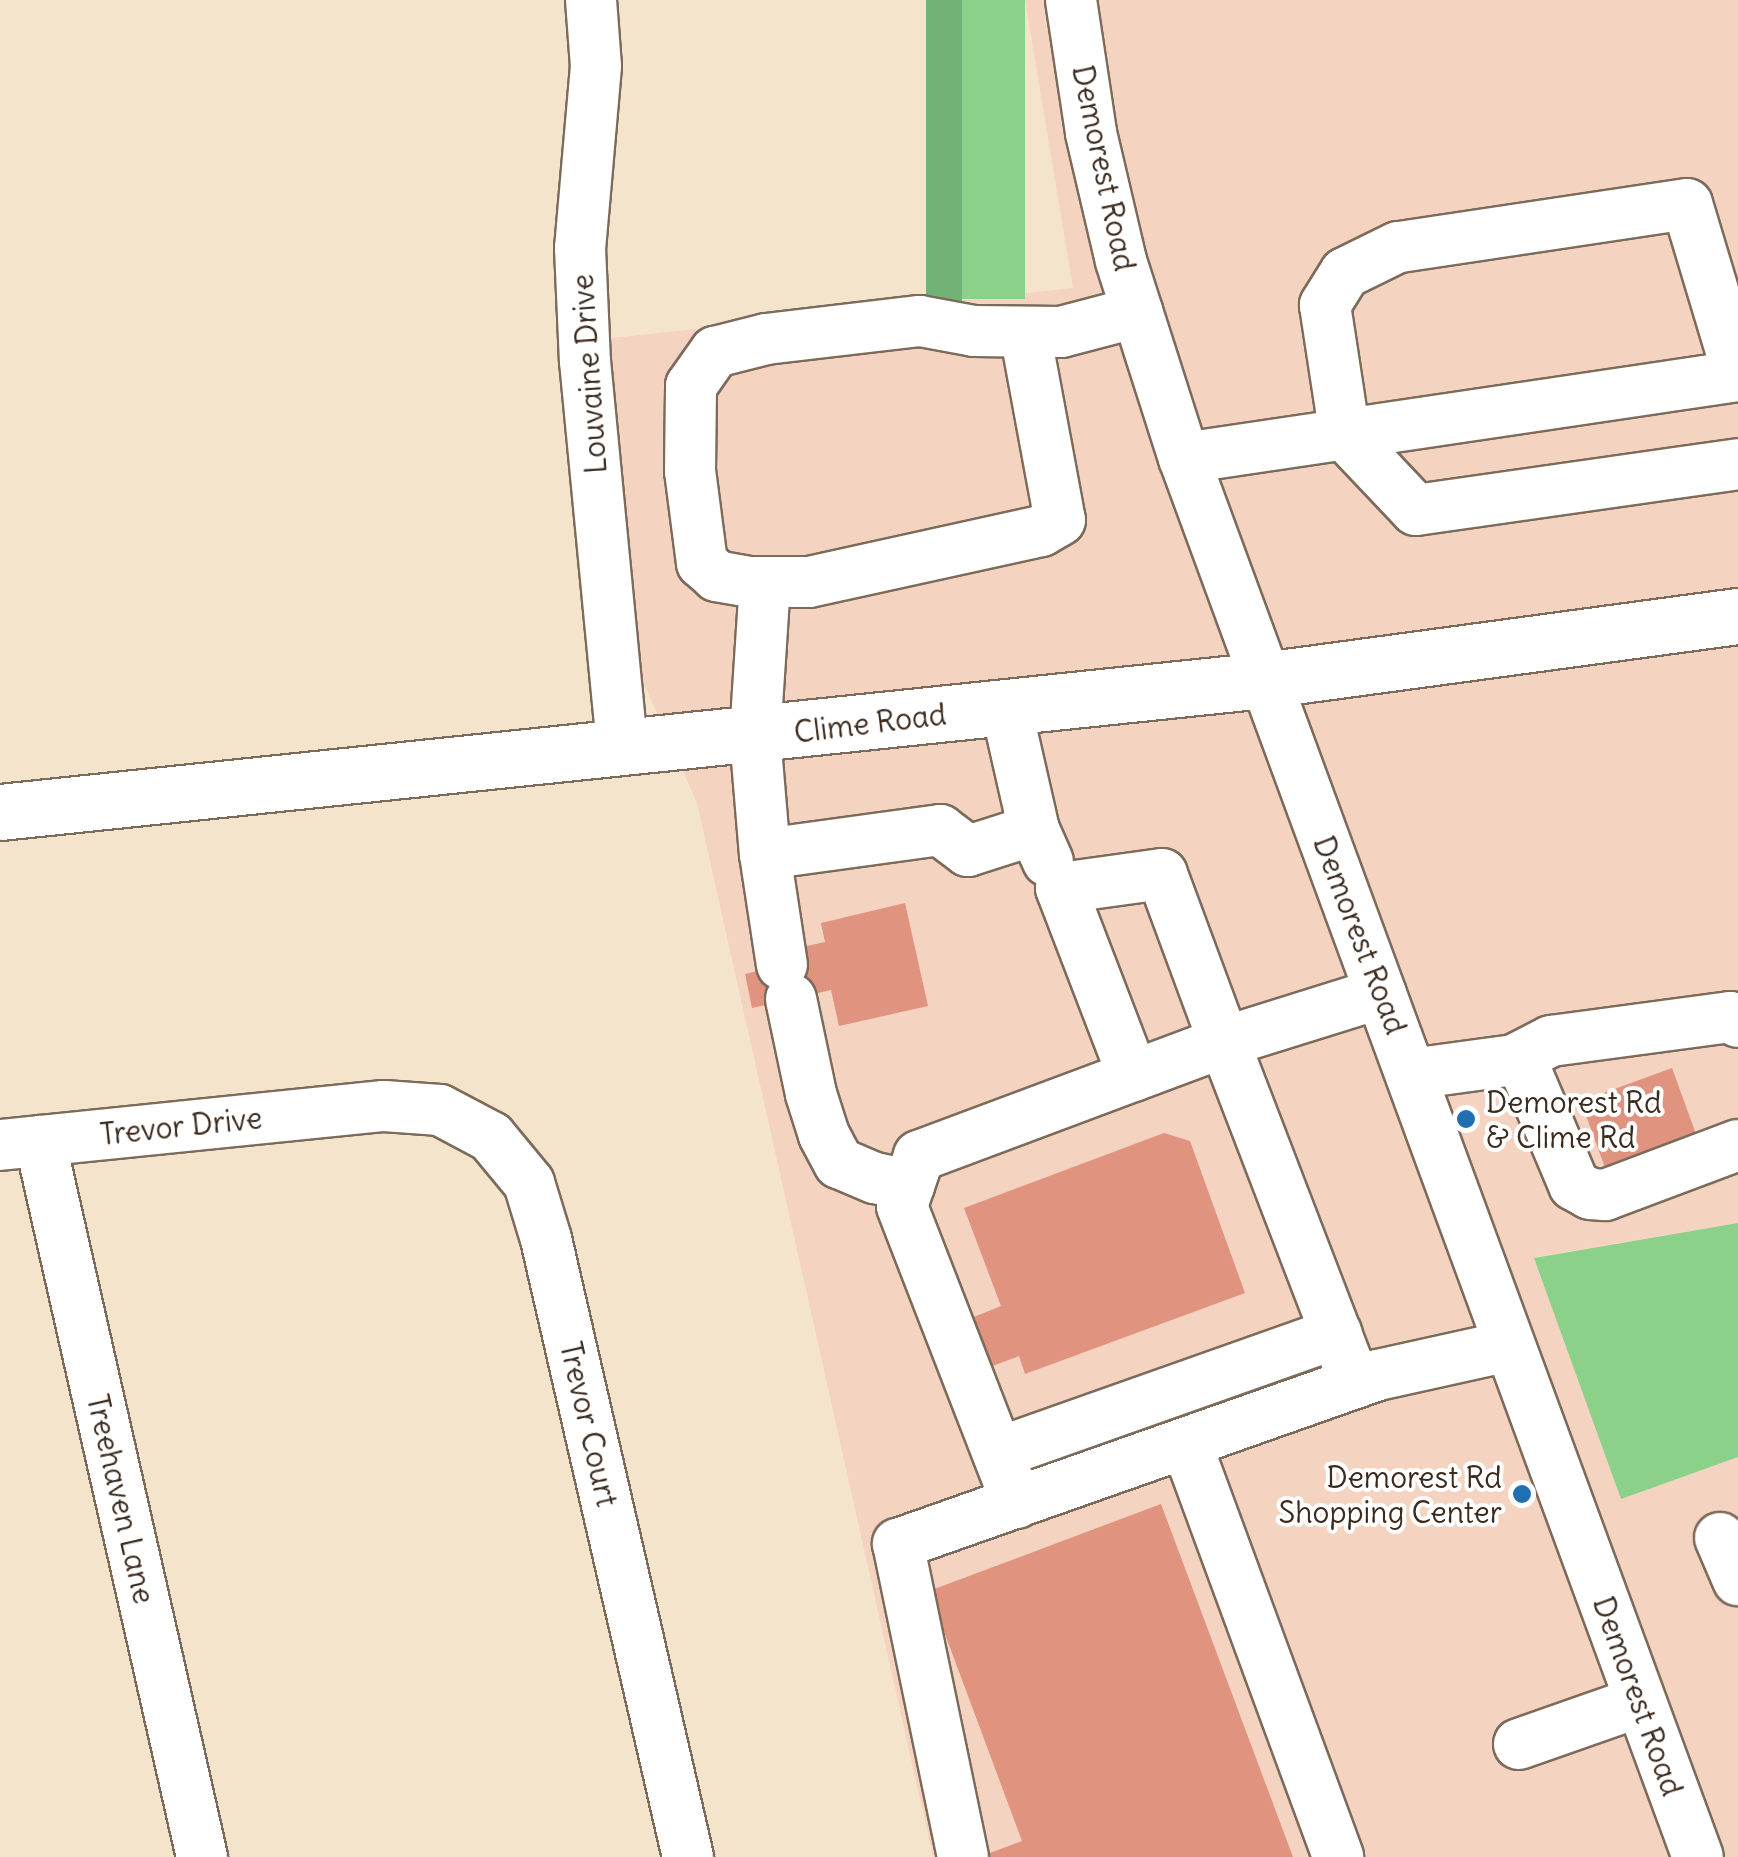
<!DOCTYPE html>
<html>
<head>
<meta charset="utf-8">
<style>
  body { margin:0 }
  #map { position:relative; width:1738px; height:1857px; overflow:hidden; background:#f5e4cc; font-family:Delius,sans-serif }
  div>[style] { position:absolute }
  .built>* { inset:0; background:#f4d3c0 }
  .green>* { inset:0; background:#8cd18a; transform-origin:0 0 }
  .forest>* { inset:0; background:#71b376; transform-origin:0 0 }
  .building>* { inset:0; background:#e0937e; transform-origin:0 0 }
  .roads { filter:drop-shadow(2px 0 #7c6b5b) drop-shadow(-2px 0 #7c6b5b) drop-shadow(0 2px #7c6b5b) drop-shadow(0 -2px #7c6b5b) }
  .minor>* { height:50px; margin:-25px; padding:0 25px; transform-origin:25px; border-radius:25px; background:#fff }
  .major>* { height:55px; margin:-27.5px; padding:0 27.5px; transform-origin:27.5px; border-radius:27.5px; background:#fff }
  .dots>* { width:28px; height:28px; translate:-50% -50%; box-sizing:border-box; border:5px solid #fff; border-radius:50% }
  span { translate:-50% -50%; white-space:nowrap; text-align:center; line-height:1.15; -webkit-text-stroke:8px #fff; paint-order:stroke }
  .street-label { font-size:30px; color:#3b2a1e }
  .poi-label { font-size:30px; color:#3b2a1e }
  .left { translate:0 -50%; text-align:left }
  .right { translate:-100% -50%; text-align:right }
</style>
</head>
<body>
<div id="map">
  <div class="built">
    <div style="clip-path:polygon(1025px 0,1738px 0,1738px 1223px,1535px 1257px,1621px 1498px,1738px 1457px,1738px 1857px,933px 1857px,697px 803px,644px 684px,604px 339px,1073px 288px)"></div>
  </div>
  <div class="green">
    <div style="left:962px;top:0;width:63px;height:299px"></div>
    <div style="clip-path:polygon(1738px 1223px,1738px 1457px,1621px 1499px,1534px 1258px)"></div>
  </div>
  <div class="forest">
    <div style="left:926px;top:0;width:36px;height:303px"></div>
  </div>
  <div class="building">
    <div style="clip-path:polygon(905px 903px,928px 1006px,839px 1026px,831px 990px,752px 1008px,745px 974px,801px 961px,798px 948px,825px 942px,821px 923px)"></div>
    <div style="left:1672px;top:1068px;width:93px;height:97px;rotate:70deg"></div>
    <div style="clip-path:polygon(1164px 1133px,1190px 1141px,1245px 1293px,1025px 1374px,1019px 1356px,987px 1368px,969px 1319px,1001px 1306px,964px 1208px)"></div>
    <div style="clip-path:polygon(1161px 1504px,1293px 1857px,979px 1857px,1022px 1841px,929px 1591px)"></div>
  </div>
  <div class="roads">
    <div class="minor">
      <div style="left:591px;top:0;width:66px;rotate:85.7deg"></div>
      <div style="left:596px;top:66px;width:183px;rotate:95deg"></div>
      <div style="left:580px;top:248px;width:113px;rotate:87.5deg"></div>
      <div style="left:585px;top:361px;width:388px;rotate:84.5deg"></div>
      <div style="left:1071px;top:0;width:134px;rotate:81.4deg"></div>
      <div style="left:1091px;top:133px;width:131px;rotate:76.8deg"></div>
      <div style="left:1121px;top:261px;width:207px;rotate:72.3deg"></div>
      <div style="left:1184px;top:458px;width:1490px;rotate:69.83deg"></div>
      <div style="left:1025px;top:332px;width:191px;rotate:79.5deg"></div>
      <div style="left:1060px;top:520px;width:22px;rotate:150deg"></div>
      <div style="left:1041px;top:531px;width:238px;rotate:167.6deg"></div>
      <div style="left:809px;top:582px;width:59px;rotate:180deg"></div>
      <div style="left:750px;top:582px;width:34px;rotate:-170deg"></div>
      <div style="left:717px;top:576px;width:20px;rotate:-139deg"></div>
      <div style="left:702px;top:563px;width:93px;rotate:-97.4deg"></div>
      <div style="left:690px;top:471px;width:85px;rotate:-89.3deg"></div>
      <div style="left:691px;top:386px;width:42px;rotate:-54.8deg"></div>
      <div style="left:715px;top:352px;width:53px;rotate:-14.3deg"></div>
      <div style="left:766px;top:339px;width:155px;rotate:-6.7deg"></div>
      <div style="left:920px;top:321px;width:55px;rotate:10.5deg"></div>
      <div style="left:974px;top:331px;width:87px;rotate:0.7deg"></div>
      <div style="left:1061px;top:332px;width:79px;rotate:-14.7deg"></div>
      <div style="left:1738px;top:374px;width:177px;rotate:-106.7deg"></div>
      <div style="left:1687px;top:204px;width:292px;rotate:171.5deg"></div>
      <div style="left:1398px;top:247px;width:59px;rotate:153.9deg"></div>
      <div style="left:1345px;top:273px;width:38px;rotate:122deg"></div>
      <div style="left:1325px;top:305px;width:132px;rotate:81.3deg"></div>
      <div style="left:1345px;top:435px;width:103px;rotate:46.6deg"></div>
      <div style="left:1416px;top:510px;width:325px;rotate:-8.1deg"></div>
      <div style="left:1184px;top:458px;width:560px;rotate:-8.42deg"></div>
      <div style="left:765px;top:582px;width:154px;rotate:93.7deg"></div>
      <div style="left:755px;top:736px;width:118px;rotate:85.2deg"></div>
      <div style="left:765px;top:854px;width:177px;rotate:-7.8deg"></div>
      <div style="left:940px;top:830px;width:35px;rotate:37deg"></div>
      <div style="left:968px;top:851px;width:69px;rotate:-17.7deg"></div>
      <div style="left:1006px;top:707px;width:126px;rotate:77.2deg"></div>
      <div style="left:1034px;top:830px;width:34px;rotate:66deg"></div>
      <div style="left:765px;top:854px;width:112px;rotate:81.3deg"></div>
      <div style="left:791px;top:999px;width:97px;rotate:78.1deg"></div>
      <div style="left:811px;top:1094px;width:43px;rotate:72.4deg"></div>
      <div style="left:824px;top:1135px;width:32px;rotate:62deg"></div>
      <div style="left:839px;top:1163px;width:39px;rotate:23deg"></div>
      <div style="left:875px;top:1178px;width:35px;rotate:12deg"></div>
      <div style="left:1520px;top:1057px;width:139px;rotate:67.1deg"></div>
      <div style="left:1574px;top:1185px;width:18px;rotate:29deg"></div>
      <div style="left:1590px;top:1194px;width:15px;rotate:4deg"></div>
      <div style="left:1605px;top:1195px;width:142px;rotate:-20.6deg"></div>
      <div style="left:1411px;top:1074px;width:104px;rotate:-7.7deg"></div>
      <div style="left:1514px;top:1060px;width:42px;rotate:-27.2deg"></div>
      <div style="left:1551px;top:1041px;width:181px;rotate:-7.6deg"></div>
      <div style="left:1730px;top:1017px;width:9px;rotate:32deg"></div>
      <div style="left:40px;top:1141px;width:734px;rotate:77.25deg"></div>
      <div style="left:0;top:1145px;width:386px;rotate:-5.8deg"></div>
      <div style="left:384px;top:1106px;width:56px;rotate:4.1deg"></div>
      <div style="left:440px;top:1110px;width:58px;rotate:27.9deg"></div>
      <div style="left:491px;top:1137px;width:60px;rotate:50.4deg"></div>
      <div style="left:529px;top:1183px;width:59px;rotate:73.1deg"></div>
      <div style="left:546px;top:1239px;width:634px;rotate:77.06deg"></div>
      <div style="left:1355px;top:1383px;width:365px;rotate:-111deg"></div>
      <div style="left:1224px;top:1042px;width:164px;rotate:-17.3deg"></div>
      <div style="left:1186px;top:1443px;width:441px;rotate:69.8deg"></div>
      <div style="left:998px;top:1453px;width:359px;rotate:-19.5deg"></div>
      <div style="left:1017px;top:1503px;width:318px;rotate:-111.2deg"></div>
      <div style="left:902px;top:1206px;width:53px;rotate:-71.2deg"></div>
      <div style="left:919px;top:1156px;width:228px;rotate:-20.5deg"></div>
      <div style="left:1133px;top:1076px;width:97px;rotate:-20.5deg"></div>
      <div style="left:1224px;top:1042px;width:179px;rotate:-110.3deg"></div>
      <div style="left:1162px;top:874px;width:102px;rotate:172.1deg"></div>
      <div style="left:1061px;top:888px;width:201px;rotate:69deg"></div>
      <div style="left:1720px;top:1538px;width:46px;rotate:66.8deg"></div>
      <div style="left:1519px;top:1744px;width:127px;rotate:-19.3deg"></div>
      <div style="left:963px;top:1857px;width:320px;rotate:-101.7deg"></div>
      <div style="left:898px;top:1544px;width:509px;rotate:-19.4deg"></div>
      <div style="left:1378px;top:1375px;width:134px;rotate:-12.5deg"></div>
    </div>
    <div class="major">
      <div style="left:0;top:812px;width:1271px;rotate:-5.96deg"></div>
      <div style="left:1264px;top:680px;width:478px;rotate:-7.7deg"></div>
    </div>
  </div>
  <div class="dots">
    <div style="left:1466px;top:1119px;background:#1f6fb2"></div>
    <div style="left:1522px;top:1494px;background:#1f6fb2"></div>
  </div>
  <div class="street-label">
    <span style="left:1104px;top:168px;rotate:78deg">Demorest Road</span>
    <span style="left:589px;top:374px;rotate:-94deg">Louvaine Drive</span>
    <span style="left:870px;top:723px;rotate:-7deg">Clime Road</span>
    <span style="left:1360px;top:935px;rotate:69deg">Demorest Road</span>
    <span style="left:181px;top:1126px;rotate:-6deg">Trevor Drive</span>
    <span style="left:589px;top:1424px;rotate:77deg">Trevor Court</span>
    <span style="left:121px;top:1499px;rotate:77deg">Treehaven Lane</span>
    <span style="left:1638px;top:1696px;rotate:70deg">Demorest Road</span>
  </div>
  <div class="poi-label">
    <span class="left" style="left:1486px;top:1119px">Demorest Rd<br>&amp; Clime Rd</span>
    <span class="right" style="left:1502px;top:1494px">Demorest Rd<br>Shopping Center</span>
  </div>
</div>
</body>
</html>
